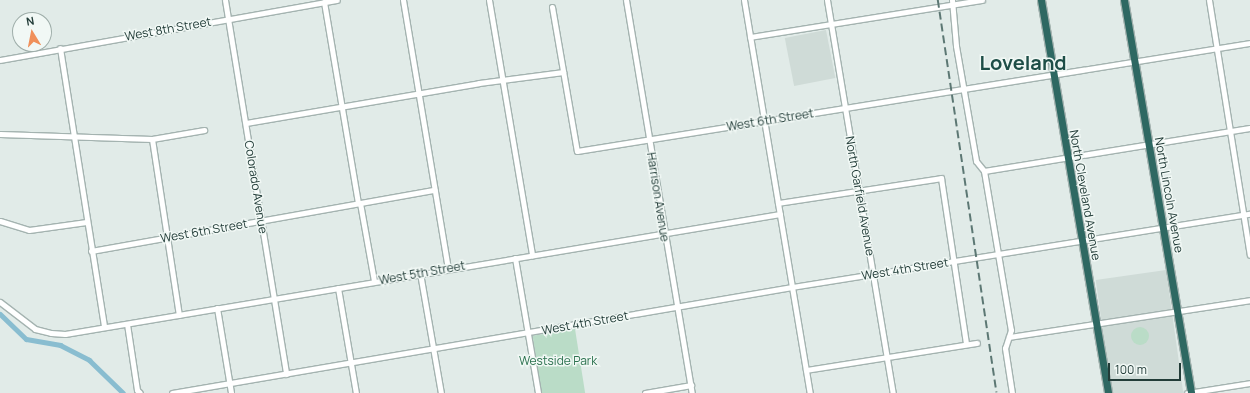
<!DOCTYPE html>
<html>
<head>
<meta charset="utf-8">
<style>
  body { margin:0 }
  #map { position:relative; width:1250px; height:393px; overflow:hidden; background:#e1ebe8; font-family:Manrope,sans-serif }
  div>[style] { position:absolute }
  .built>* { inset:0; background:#cfdbd7; transform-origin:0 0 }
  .green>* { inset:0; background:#badcc7; transform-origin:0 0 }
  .round { border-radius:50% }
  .canal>* { height:5px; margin:-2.5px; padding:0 2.5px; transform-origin:2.5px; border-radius:2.5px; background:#89bdd0 }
  .roads { filter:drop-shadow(1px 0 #a4b3b0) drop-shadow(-1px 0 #a4b3b0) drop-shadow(0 1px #a4b3b0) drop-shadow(0 -1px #a4b3b0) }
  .minor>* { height:5px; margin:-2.5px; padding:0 2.5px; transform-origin:2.5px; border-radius:2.5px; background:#fff }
  .highway>* { height:7px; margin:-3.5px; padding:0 3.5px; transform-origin:3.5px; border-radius:3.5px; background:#2e6862 }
  .rail>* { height:1.5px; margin-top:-0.75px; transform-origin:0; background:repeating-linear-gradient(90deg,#5c7773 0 8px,transparent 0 12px) }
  span { translate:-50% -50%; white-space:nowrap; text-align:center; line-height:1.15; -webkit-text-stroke:3px #f1f8f5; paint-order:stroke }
  .street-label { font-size:12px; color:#223c38 }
  .park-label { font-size:12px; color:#2c724f }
  .town-label { font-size:20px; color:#1e4e47; font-weight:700 }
  .north { position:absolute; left:12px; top:12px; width:40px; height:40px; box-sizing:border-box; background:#f1f8f5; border:1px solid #9eada9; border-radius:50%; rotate:350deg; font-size:11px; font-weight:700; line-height:16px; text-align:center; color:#223c38 }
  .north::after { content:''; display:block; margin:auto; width:14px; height:18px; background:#f0905a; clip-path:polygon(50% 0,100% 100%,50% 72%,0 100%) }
  .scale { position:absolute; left:1108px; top:363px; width:73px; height:18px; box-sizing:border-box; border:2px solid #223c38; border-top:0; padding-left:5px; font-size:12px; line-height:14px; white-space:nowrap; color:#223c38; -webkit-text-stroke:3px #f1f8f5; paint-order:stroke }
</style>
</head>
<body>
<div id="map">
  <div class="built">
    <div style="left:826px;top:30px;width:49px;height:42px;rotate:79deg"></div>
    <div style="left:1166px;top:270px;width:124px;height:71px;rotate:82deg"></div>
  </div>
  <div class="green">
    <div class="round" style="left:1131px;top:327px;width:18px;height:18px"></div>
    <div style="left:575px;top:329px;width:65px;height:43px;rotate:81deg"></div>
  </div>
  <div class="canal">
    <div style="left:0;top:314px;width:36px;rotate:44deg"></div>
    <div style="left:26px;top:339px;width:35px;rotate:10deg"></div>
    <div style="left:60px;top:345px;width:33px;rotate:27deg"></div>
    <div style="left:89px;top:360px;width:47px;rotate:44.1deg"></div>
  </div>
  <div class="roads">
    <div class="minor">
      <div style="left:225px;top:0;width:379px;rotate:80.7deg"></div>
      <div style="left:403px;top:0;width:273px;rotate:80.5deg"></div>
      <div style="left:489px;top:0;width:259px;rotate:80.4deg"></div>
      <div style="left:626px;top:0;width:399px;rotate:80.5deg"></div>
      <div style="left:744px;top:0;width:399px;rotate:80.5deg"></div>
      <div style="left:827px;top:0;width:399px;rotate:80.5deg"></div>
      <div style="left:952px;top:0;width:46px;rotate:85deg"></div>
      <div style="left:956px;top:46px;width:117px;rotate:80.1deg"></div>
      <div style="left:976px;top:161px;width:13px;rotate:51deg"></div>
      <div style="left:984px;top:171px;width:161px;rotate:80.4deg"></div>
      <div style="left:1011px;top:330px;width:19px;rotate:108deg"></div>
      <div style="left:1005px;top:348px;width:46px;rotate:81.2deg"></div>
      <div style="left:1209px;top:0;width:258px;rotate:80.9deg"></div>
      <div style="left:324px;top:2px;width:204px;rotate:80.4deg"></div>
      <div style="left:552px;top:7px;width:146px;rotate:80.2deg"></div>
      <div style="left:577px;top:151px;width:682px;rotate:-9.12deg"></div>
      <div style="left:750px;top:37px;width:235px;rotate:-9.1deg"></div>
      <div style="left:60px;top:48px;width:282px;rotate:81deg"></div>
      <div style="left:0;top:60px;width:342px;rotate:-10.1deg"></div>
      <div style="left:246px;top:123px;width:236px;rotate:-9.7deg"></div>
      <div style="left:479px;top:83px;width:85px;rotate:-7.5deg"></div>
      <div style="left:0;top:134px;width:152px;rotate:1.9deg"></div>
      <div style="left:152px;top:139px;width:53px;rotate:-9.8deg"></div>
      <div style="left:152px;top:139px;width:178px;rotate:81.3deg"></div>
      <div style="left:984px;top:171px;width:269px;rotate:-9.2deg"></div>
      <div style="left:360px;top:203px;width:79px;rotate:79.8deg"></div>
      <div style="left:778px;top:203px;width:165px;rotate:-8.7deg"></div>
      <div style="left:941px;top:178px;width:168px;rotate:81.4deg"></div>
      <div style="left:0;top:221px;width:30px;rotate:17deg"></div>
      <div style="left:29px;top:230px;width:58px;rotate:-8deg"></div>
      <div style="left:91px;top:251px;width:349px;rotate:-10.1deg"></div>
      <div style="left:515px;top:258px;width:137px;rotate:80.3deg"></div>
      <div style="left:420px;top:273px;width:122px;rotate:80.1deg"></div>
      <div style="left:338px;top:288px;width:107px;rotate:80.3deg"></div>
      <div style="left:0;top:302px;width:44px;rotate:37.6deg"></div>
      <div style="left:35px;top:329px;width:16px;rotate:14deg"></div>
      <div style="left:51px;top:333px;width:14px;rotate:4deg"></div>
      <div style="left:65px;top:334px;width:725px;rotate:-9.53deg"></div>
      <div style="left:217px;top:308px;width:86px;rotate:80.6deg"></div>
      <div style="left:127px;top:324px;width:67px;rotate:81.4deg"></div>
      <div style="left:137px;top:390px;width:4px;rotate:45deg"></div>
      <div style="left:1009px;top:337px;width:244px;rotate:-8.7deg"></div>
      <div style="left:806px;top:370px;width:173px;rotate:-9deg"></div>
      <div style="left:172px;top:393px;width:629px;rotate:-9.7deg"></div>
      <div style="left:792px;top:287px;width:464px;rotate:-9.1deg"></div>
      <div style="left:645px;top:393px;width:47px;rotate:-9.9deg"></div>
      <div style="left:1187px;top:393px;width:64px;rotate:-9deg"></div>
    </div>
    <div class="highway">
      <div style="left:1041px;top:0;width:399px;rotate:80.3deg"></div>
      <div style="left:1124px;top:0;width:399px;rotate:80.3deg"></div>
    </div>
  </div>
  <div class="rail">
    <div style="left:938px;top:0;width:397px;rotate:81.5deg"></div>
  </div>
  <div class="street-label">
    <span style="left:168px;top:29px;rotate:-10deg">West 8th Street</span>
    <span style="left:770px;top:120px;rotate:-9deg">West 6th Street</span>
    <span style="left:256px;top:187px;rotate:81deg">Colorado Avenue</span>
    <span style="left:1085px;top:195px;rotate:80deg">North Cleveland Avenue</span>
    <span style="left:1169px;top:195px;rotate:80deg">North Lincoln Avenue</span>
    <span style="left:860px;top:196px;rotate:80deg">North Garfield Avenue</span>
    <span style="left:658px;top:197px;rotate:81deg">Harrison Avenue</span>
    <span style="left:204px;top:231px;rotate:-10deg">West 6th Street</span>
    <span style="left:905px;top:269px;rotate:-9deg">West 4th Street</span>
    <span style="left:422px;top:273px;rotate:-10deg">West 5th Street</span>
    <span style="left:585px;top:323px;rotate:-10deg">West 4th Street</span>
  </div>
  <div class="park-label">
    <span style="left:558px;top:361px">Westside Park</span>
  </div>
  <div class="town-label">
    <span style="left:1023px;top:62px">Loveland</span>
  </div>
  <div class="north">N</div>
  <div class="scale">100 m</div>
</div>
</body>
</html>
